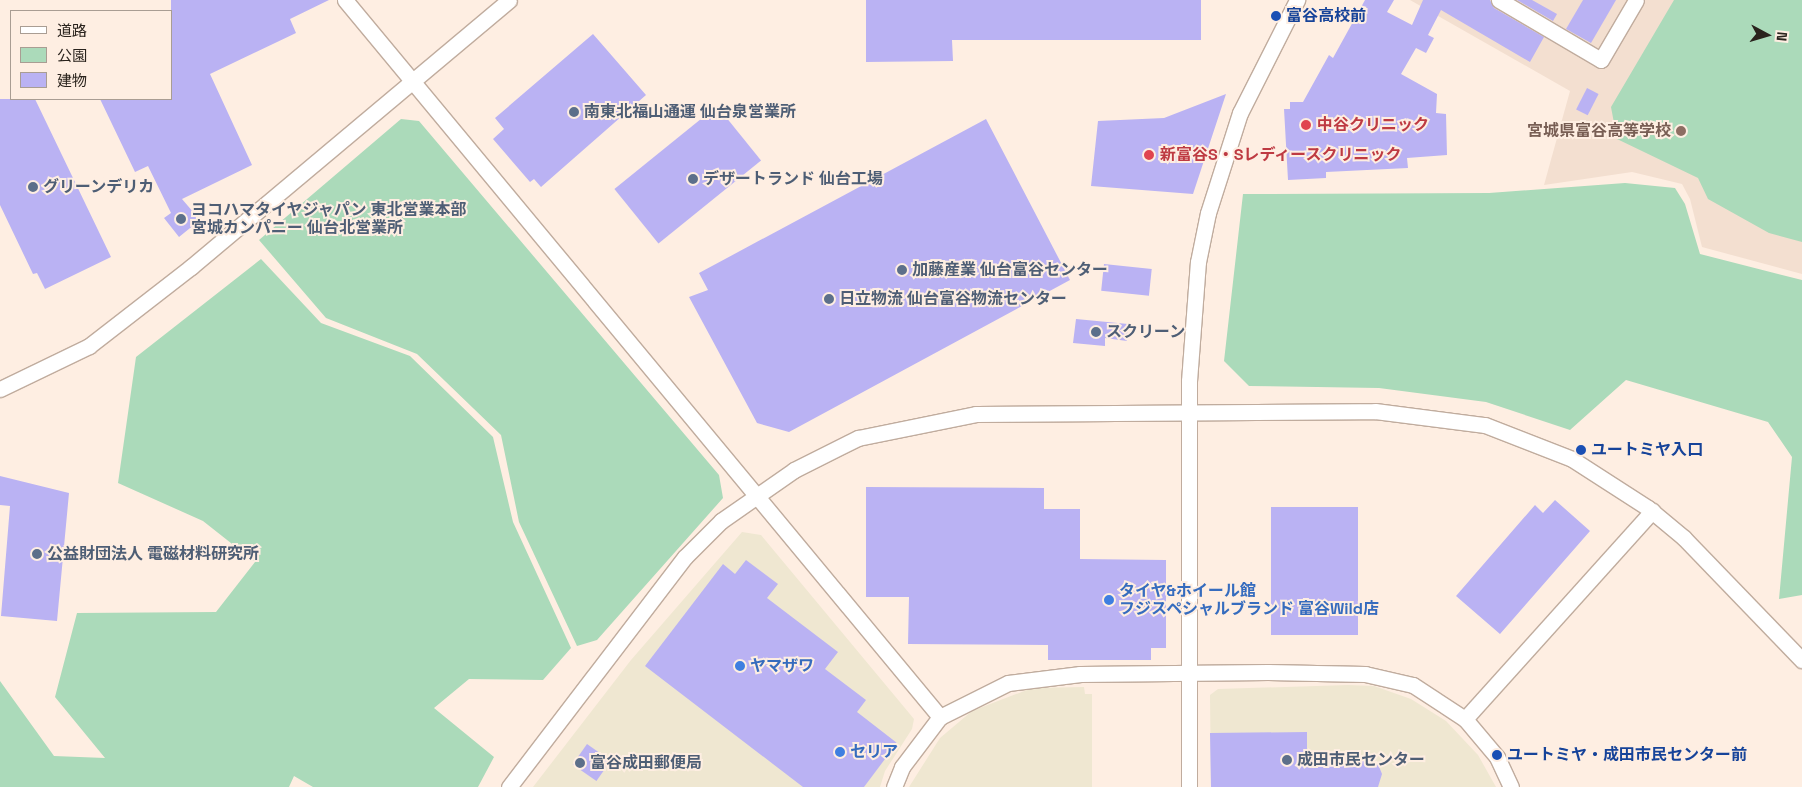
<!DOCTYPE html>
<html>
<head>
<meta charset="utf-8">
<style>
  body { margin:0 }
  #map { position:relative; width:1802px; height:787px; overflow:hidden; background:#feeee2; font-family:"Space Grotesk","Noto Sans JP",sans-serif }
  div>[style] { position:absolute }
  .commercial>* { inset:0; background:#efe7d1 }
  .education>* { inset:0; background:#f3dfd0 }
  .green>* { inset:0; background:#abdaba }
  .building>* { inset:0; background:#bab2f3; transform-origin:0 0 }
  .roads { filter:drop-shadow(1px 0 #c0ac9e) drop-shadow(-1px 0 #c0ac9e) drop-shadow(0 1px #c0ac9e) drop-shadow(0 -1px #c0ac9e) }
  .minor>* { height:15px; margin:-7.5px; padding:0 7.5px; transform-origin:7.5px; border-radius:7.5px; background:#fff }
  .dots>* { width:14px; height:14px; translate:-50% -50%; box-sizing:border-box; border:2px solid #feeee2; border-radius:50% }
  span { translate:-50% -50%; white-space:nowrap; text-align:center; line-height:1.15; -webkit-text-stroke:4px #feeee2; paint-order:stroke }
  .transit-label { font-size:16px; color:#164399; font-weight:700 }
  .left { translate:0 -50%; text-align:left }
  .service-label { font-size:16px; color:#4e5e75; font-weight:700 }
  .health-label { font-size:16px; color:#be3a42; font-weight:700 }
  .education-label { font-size:16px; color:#785e54; font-weight:700 }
  .right { translate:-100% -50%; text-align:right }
  .shop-label { font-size:16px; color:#366cbe; font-weight:700 }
  .legend { position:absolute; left:10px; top:10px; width:162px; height:90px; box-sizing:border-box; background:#feeee2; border:1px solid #a99d93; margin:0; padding:6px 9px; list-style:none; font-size:15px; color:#2a231d }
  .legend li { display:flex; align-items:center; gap:10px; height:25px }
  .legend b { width:25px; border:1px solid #a99d93 }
  .north { position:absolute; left:1742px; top:10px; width:50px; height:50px; -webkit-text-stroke:4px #feeee2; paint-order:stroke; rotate:96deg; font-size:14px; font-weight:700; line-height:20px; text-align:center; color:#2a231d }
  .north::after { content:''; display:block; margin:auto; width:18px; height:22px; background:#2a231d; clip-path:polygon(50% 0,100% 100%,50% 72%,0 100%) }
</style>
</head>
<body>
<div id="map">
  <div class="commercial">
    <div style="clip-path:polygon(742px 532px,761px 535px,914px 719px,912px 729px,885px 771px,880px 787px,533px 787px,631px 660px)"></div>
    <div style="clip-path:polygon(1348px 685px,1374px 686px,1411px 699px,1446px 721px,1478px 755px,1496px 787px,1211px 787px,1210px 695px,1218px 689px)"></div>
    <div style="clip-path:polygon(1084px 687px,1085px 694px,1092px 694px,1092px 787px,909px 787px,940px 738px,972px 711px,1032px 688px)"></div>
  </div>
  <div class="education">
    <div style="clip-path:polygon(1410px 0,1802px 0,1802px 274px,1702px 247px,1690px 199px,1682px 184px,1632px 172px,1544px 185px,1570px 91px)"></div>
  </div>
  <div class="green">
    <div style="clip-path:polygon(1674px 0,1802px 0,1802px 242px,1769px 233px,1708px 199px,1698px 178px,1617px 139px,1611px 107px)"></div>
    <div style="clip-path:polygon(401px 119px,419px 121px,719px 475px,723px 498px,597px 640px,577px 646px,519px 522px,501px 435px,417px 354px,326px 318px,259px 240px)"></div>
    <div style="clip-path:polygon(1625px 183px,1675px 188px,1685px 204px,1700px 254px,1802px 280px,1802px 595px,1779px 599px,1792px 457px,1768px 422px,1626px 380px,1570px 430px,1486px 402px,1379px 388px,1249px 386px,1224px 361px,1243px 194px,1489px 193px)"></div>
    <div style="clip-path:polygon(261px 259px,321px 323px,410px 356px,493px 437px,513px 522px,571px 648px,543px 680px,469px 679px,434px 708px,494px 757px,478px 787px,313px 787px,294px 776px,289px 787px,0 787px,0 681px,54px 756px,105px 758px,55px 697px,77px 613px,216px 612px,255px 562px,203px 521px,118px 483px,136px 357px)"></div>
  </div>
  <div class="building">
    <div style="clip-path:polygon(171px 0,329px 0,290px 19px,296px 33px,210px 74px,252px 165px,182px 199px,200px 220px,179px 237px,164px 218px,171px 213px,148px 166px,135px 172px,100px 99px,171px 99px)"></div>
    <div style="clip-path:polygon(866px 0,1201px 0,1201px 40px,952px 40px,953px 61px,866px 62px)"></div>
    <div style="clip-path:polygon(1365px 0,1394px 0,1387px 12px,1412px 25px,1423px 0,1490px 0,1494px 8px,1544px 37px,1530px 62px,1441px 10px,1428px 35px,1434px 38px,1426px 53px,1416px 48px,1401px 74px,1437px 94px,1436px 113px,1446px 114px,1447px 155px,1407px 158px,1408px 168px,1326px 172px,1326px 178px,1288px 180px,1284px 109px,1290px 109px,1290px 102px,1303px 102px,1329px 55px,1333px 58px)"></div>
    <div style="clip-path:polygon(1517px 0,1532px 0,1557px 14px,1553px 21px)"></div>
    <div style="clip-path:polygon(1583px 0,1616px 0,1591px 43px,1566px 29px)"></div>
    <div style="clip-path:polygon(593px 34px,646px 95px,541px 187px,534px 179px,530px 182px,493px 139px,504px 129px,495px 118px)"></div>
    <div style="left:1587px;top:88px;width:13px;height:24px;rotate:27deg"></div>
    <div style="clip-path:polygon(1226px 94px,1193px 194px,1091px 186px,1098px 121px,1164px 118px)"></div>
    <div style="clip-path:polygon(0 99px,35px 99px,111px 257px,45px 289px,37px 273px,33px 274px,0 205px)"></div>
    <div style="left:717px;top:106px;width:70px;height:132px;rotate:51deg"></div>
    <div style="clip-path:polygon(986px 119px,1070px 280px,789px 432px,757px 423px,689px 297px,708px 290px,699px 273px)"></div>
    <div style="left:1104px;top:264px;width:48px;height:27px;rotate:6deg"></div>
    <div style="clip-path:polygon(1076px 319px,1128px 324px,1127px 341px,1105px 338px,1105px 346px,1073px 343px)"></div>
    <div style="clip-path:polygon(0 476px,69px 493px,57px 621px,1px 616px,10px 506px,0 505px)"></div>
    <div style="clip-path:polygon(866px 487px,1044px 488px,1044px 509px,1080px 509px,1080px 559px,1166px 560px,1166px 648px,1151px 648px,1151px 660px,1048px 660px,1048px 645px,908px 644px,909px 597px,866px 597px)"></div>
    <div style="clip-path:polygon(1555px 500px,1590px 531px,1500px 634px,1456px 596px,1535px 505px,1543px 513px)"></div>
    <div style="left:1271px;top:507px;width:87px;height:128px"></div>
    <div style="clip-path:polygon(746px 560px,778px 584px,767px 598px,838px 652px,825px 669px,866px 700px,857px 712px,897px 743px,864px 787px,803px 787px,645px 666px,723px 564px,735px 574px)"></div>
    <div style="clip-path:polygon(1307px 732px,1307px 754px,1360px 755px,1365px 762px,1378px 764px,1382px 774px,1378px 787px,1211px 787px,1210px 733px)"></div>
    <div style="left:587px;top:744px;width:29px;height:25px;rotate:35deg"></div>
  </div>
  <div class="roads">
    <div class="minor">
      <div style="left:345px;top:0;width:932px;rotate:50.31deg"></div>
      <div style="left:1499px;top:0;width:118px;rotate:30.5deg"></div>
      <div style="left:1601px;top:60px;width:69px;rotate:-59.7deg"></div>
      <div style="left:0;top:389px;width:99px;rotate:-25.8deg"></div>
      <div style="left:89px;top:346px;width:129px;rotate:-37.8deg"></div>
      <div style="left:191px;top:267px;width:415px;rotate:-40deg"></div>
      <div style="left:1465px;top:719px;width:280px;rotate:-48deg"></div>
      <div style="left:509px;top:787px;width:290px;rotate:-52.6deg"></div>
      <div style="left:685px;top:557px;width:51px;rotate:-45deg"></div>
      <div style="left:721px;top:521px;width:89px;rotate:-34.9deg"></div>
      <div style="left:794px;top:470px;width:72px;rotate:-26.6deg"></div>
      <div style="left:858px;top:438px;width:120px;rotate:-11.5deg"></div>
      <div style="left:976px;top:414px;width:399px;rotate:-0.4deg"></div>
      <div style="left:1375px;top:411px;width:111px;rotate:7.3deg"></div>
      <div style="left:1485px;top:425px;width:93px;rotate:21.3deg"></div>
      <div style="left:1572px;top:459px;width:90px;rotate:32.8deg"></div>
      <div style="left:1648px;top:508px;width:47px;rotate:39.8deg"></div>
      <div style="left:1684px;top:538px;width:170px;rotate:46deg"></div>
      <div style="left:894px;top:787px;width:22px;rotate:-68deg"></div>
      <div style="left:902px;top:767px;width:63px;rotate:-52.8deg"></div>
      <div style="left:940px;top:717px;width:76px;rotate:-26.6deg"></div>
      <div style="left:1008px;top:683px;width:73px;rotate:-7.1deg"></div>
      <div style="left:1080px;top:674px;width:188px;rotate:-0.6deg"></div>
      <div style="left:1268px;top:672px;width:97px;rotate:1.2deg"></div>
      <div style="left:1365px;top:674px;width:49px;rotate:12.9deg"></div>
      <div style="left:1413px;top:685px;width:62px;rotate:33.2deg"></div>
      <div style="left:1465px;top:719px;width:50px;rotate:49.9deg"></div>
      <div style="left:1497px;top:757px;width:33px;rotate:65deg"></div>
      <div style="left:1189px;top:787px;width:406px;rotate:-90deg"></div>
      <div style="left:1189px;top:381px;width:119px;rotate:-85.7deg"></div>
      <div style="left:1198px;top:262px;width:50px;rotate:-78.5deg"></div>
      <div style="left:1208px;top:213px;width:105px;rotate:-72.3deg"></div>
      <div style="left:1240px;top:113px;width:127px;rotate:-63.2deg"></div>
    </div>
  </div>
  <div class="dots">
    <div style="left:1276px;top:16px;background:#1a4fb4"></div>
    <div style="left:574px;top:112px;background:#5c6f8a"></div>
    <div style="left:1306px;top:125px;background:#e0444e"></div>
    <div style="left:1681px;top:131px;background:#8d6e63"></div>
    <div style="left:1149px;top:155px;background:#e0444e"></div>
    <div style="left:693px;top:179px;background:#5c6f8a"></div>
    <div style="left:33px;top:187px;background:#5c6f8a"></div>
    <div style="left:181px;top:219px;background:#5c6f8a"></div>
    <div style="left:902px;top:270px;background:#5c6f8a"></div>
    <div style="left:829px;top:299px;background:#5c6f8a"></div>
    <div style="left:1096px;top:332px;background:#5c6f8a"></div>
    <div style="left:1581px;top:450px;background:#1a4fb4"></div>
    <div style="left:37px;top:554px;background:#5c6f8a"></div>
    <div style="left:1109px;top:600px;background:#3f7fe0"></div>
    <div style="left:740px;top:666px;background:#3f7fe0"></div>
    <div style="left:840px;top:752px;background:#3f7fe0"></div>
    <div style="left:1497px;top:755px;background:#1a4fb4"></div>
    <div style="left:1287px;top:760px;background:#5c6f8a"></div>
    <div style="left:580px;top:763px;background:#5c6f8a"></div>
  </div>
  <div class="transit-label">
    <span class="left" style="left:1286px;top:16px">富谷高校前</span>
    <span class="left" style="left:1591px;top:450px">ユートミヤ入口</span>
    <span class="left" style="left:1507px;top:755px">ユートミヤ・成田市民センター前</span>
  </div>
  <div class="service-label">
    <span class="left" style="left:584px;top:112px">南東北福山通運 仙台泉営業所</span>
    <span class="left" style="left:703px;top:179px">デザートランド 仙台工場</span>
    <span class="left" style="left:43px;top:187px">グリーンデリカ</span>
    <span class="left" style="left:191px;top:219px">ヨコハマタイヤジャパン 東北営業本部<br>宮城カンパニー 仙台北営業所</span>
    <span class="left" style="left:912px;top:270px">加藤産業 仙台富谷センター</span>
    <span class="left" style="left:839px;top:299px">日立物流 仙台富谷物流センター</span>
    <span class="left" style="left:1106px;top:332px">スクリーン</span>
    <span class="left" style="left:47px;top:554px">公益財団法人 電磁材料研究所</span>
    <span class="left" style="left:1297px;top:760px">成田市民センター</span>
    <span class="left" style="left:590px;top:763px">富谷成田郵便局</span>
  </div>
  <div class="health-label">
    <span class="left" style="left:1317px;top:125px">中谷クリニック</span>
    <span class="left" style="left:1160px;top:155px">新富谷S・Sレディースクリニック</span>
  </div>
  <div class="education-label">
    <span class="right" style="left:1671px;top:131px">宮城県富谷高等学校</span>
  </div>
  <div class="shop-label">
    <span class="left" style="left:1119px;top:600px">タイヤ&amp;ホイール館<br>フジスペシャルブランド 富谷Wild店</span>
    <span class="left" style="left:750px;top:666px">ヤマザワ</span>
    <span class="left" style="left:850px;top:752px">セリア</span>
  </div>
  <ul class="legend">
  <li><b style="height:6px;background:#fff"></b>道路</li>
  <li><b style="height:14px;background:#abdaba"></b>公園</li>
  <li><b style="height:14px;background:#bab2f3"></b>建物</li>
  </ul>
  <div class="north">N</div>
</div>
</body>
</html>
